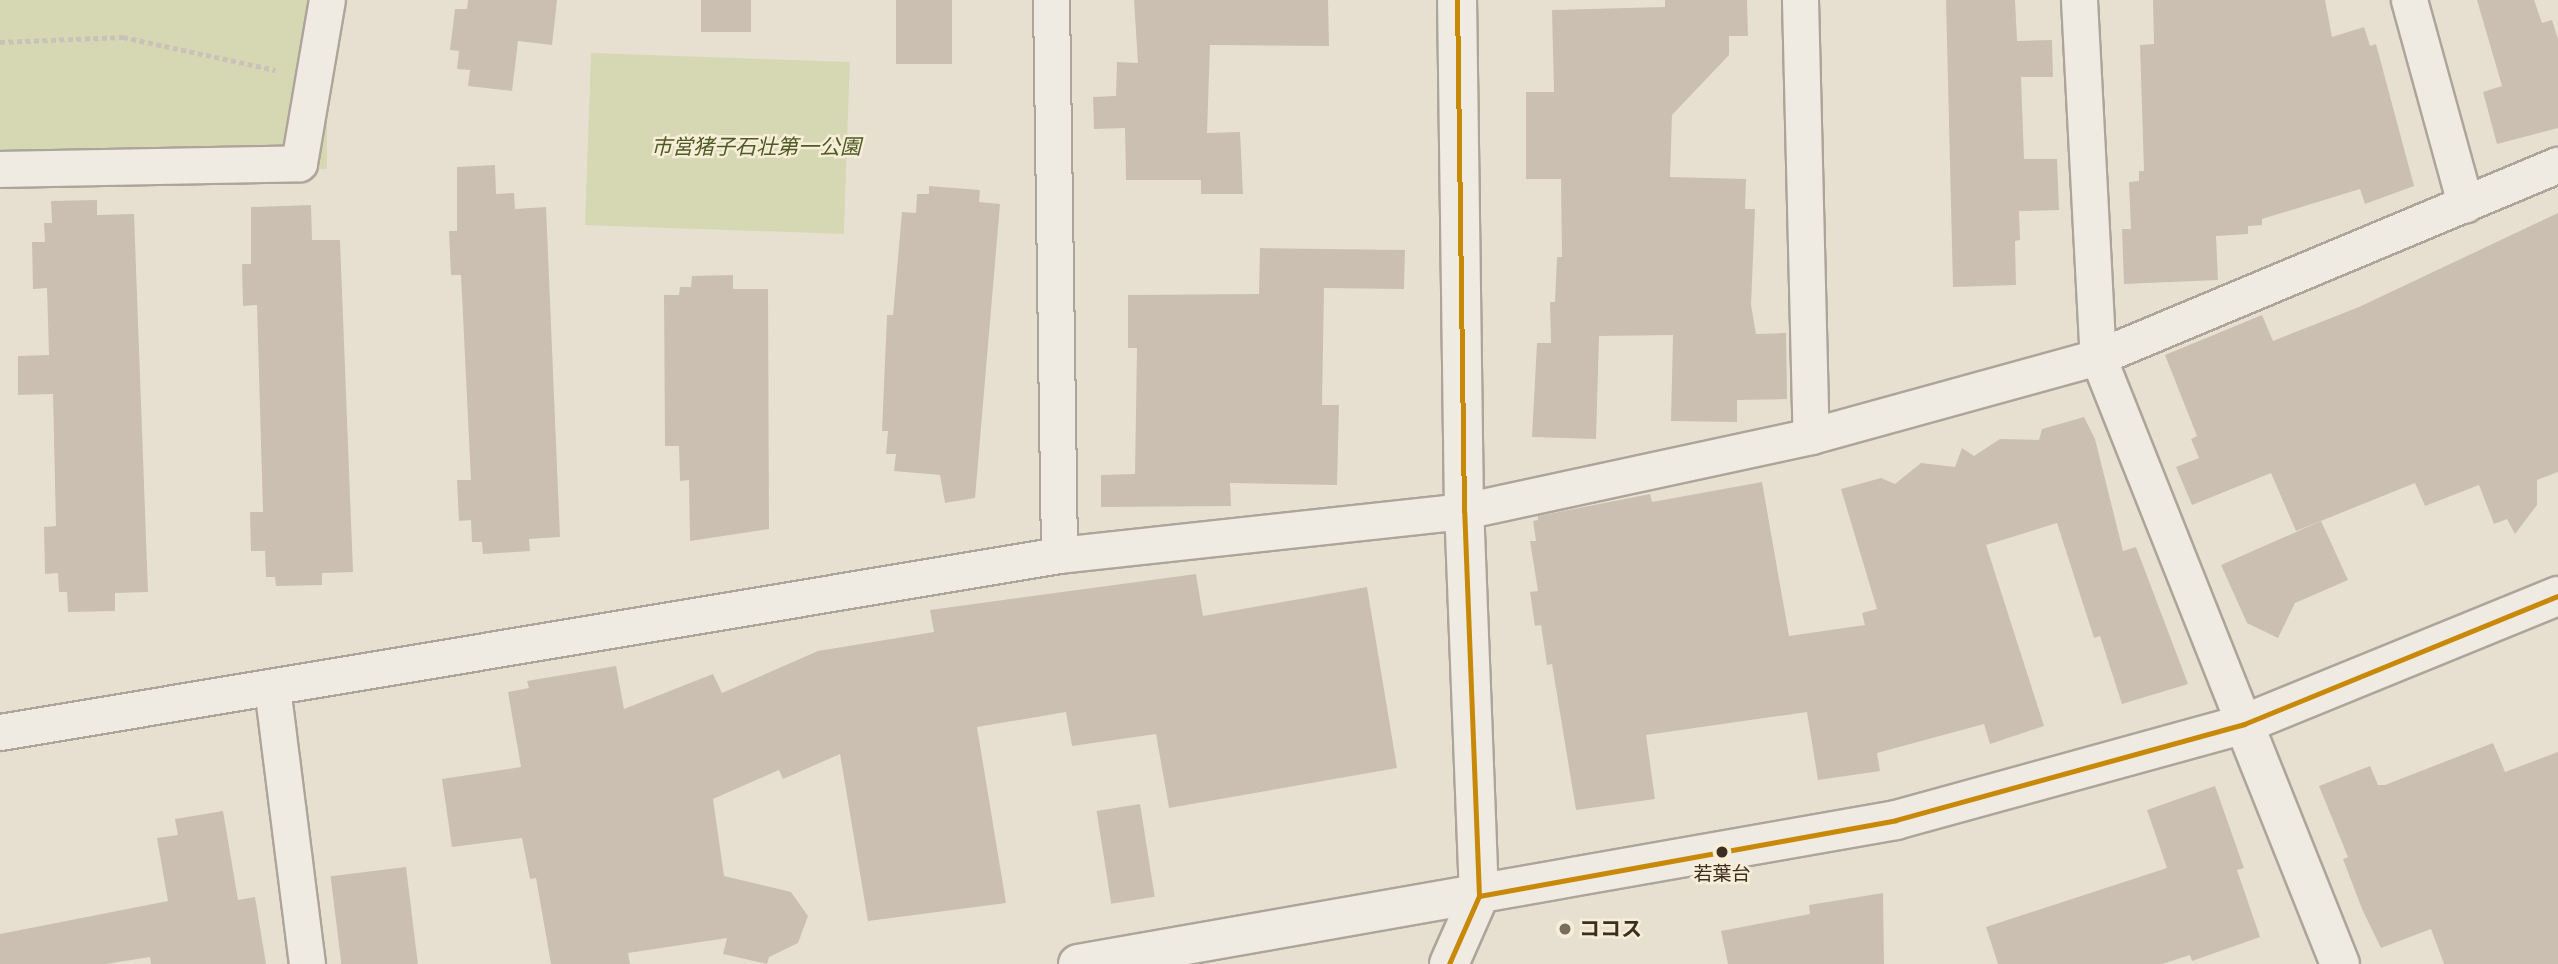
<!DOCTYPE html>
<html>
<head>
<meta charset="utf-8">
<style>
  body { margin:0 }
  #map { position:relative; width:2558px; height:964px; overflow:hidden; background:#e7e0d1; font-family:Bitter,"Noto Sans JP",serif }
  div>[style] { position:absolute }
  .green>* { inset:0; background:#d6d7b3; transform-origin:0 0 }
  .building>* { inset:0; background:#cbbfb2; transform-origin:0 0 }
  .path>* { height:4.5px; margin-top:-2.25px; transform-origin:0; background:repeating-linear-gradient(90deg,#c8c2b9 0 5px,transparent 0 8.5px) }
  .roads { filter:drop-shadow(2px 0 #ada599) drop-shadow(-2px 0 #ada599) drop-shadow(0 2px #ada599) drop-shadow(0 -2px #ada599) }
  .street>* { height:35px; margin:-17.5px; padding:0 17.5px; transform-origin:17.5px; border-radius:17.5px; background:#efebe3 }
  .secondary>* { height:38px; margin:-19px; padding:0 19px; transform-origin:19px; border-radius:19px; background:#efebe3 }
  .bus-1>* { height:5px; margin:-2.5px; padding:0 2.5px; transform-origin:2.5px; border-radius:2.5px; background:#c88808 }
  .dots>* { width:19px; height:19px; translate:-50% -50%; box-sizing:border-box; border:4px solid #f7eed8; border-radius:50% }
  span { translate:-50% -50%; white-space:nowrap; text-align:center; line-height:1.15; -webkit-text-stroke:5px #f7eed8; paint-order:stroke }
  .bus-label { font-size:19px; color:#3d2e20 }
  .park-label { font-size:21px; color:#4d5a26; font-style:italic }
  .poi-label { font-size:21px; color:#3d2e20; font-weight:700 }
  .left { translate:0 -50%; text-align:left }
</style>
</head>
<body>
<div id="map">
  <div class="green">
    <div style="left:0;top:0;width:327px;height:169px"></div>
    <div style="left:591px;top:53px;width:259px;height:172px;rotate:2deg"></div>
  </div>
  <div class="building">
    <div style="clip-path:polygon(468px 0,557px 0,552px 45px,518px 41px,512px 91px,468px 86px,470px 70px,457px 69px,459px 51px,450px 50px,455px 9px,467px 9px)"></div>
    <div style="left:701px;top:0;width:50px;height:32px"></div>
    <div style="left:896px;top:0;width:56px;height:64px"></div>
    <div style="clip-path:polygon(1134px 0,1328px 0,1329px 46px,1210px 45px,1207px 133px,1240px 132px,1243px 194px,1201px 194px,1201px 180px,1126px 180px,1125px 128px,1094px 129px,1093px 97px,1116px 96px,1117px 62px,1138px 63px)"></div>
    <div style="clip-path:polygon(1665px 0,1747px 0,1748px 36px,1729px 36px,1729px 55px,1672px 115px,1670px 177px,1746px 179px,1745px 209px,1755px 209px,1751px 305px,1756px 334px,1786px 333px,1787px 399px,1737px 400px,1737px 422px,1671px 421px,1673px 335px,1599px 336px,1596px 439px,1532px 437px,1537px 343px,1551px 343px,1550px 302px,1555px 302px,1557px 257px,1562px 257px,1561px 179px,1526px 179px,1526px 92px,1554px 92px,1552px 10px,1665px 7px)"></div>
    <div style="clip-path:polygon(1946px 0,2015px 0,2017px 41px,2052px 40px,2053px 77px,2021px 77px,2024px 159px,2057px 159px,2059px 210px,2019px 211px,2020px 240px,2015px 241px,2016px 285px,1953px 287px)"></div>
    <div style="clip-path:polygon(2153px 0,2325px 0,2332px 37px,2364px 27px,2370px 46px,2376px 44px,2414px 186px,2365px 204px,2360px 189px,2262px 219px,2262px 225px,2248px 226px,2248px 234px,2216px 236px,2218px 280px,2124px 284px,2122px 229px,2131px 229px,2129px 182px,2139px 181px,2139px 171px,2144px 171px,2140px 45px,2154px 44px)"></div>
    <div style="clip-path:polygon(2477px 0,2534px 0,2542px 23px,2552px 20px,2558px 39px,2558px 128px,2497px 144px,2483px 92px,2502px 86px)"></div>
    <div style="clip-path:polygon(495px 165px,496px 194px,514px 193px,515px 209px,546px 207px,560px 537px,529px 539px,530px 551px,483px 554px,482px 542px,472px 542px,471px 520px,459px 521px,457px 480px,471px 480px,461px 275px,451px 275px,449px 231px,457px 231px,457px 167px)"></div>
    <div style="clip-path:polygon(929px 186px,980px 190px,979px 202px,1000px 204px,975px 498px,945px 503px,940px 475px,894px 471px,896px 454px,886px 454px,888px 431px,882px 431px,887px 315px,893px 315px,902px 212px,916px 213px,917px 194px,929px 194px)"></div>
    <div style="clip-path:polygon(97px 200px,97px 215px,134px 214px,148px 592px,115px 593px,115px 611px,68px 612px,67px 592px,59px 592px,58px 573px,45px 574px,44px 527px,56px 526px,53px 394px,18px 395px,18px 356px,49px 355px,47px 288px,33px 289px,32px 242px,45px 242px,44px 223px,52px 223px,51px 201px)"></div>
    <div style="clip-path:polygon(311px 205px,312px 240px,340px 240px,353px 572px,322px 573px,322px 585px,276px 586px,275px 577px,266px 577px,265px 551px,251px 551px,250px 512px,263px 512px,257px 305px,243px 306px,242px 264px,251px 264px,251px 207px)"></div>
    <div style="clip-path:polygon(2558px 213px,2558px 472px,2537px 480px,2537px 505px,2515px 534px,2507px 519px,2494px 524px,2479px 485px,2425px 506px,2415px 483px,2296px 531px,2271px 473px,2192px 505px,2176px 467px,2199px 458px,2191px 439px,2197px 436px,2165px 355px,2262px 315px,2273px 341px,2359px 307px)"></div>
    <div style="clip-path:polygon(1260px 248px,1405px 250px,1404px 289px,1324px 288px,1322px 405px,1339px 405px,1337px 485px,1230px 483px,1231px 506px,1101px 507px,1101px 475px,1135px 474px,1137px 348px,1128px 348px,1128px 295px,1259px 294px)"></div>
    <div style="clip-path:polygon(733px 275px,733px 289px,768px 289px,769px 529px,690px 541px,689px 480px,680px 481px,679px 446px,665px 446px,664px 295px,679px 295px,680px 287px,691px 287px,692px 276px)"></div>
    <div style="clip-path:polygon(2084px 417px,2095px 439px,2123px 551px,2136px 547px,2188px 684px,2122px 704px,2100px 636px,2094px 638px,2057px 523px,1986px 545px,2044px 726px,1990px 744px,1984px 724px,1877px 753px,1880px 771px,1818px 780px,1807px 712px,1646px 735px,1655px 799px,1576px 810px,1552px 664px,1547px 665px,1541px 625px,1535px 626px,1530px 592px,1538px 591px,1530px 541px,1536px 541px,1533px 521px,1538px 520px,1538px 516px,1650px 494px,1652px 502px,1762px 482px,1789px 636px,1865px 625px,1862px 613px,1877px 609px,1841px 489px,1881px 478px,1895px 484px,1921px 463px,1955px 467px,1962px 448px,1974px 456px,2000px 439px,2039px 440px,2042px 429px)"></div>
    <div style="clip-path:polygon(2321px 521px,2348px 580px,2295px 603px,2278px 638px,2247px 623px,2221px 565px)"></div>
    <div style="clip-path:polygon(1196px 574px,1203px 616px,1367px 587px,1397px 768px,1169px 808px,1156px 734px,1072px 746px,1066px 712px,977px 727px,1006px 903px,868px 921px,840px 754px,783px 779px,779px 770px,713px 799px,724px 876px,791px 892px,808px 916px,798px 943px,769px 957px,767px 964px,723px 954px,727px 938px,628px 953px,630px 964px,551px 964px,536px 878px,530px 879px,522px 838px,452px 847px,442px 779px,521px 767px,508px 692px,529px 688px,527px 681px,616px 666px,624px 709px,713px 674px,722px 693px,818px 651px,934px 632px,930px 610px)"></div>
    <div style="clip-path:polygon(2493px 743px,2505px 772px,2558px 752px,2558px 964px,2444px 964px,2431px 929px,2381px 948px,2362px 909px,2343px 859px,2348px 857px,2319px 786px,2370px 766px,2378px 785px,2385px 785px)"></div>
    <div style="clip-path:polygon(2215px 786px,2244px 868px,2237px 870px,2260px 937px,2192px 961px,2190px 955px,2162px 964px,1998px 964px,1986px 927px,2167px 868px,2147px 810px)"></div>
    <div style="left:1140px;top:804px;width:94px;height:44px;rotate:81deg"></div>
    <div style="clip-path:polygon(223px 811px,238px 900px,255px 897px,266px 964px,151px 964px,150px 957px,106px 964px,0 964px,0 934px,168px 901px,157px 838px,178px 835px,175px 819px)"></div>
    <div style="left:406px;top:867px;width:98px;height:76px;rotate:83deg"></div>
    <div style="clip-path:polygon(1883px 893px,1884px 964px,1728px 964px,1721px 931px,1810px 914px,1809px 905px)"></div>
  </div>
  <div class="path">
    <div style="left:0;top:42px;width:123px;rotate:-2.3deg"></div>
    <div style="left:123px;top:37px;width:156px;rotate:12.2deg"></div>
  </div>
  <div class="roads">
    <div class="street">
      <div style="left:1051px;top:0;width:555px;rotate:89.17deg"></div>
      <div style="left:1800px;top:0;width:436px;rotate:88.6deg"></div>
      <div style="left:2079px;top:0;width:358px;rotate:87deg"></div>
      <div style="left:2098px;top:357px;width:395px;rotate:68.3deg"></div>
      <div style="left:2409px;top:0;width:212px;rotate:74.6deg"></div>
      <div style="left:0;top:169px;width:299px;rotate:-1.1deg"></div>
      <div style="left:299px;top:163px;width:165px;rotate:-80.3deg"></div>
      <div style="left:272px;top:687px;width:279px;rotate:82.8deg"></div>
      <div style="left:0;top:732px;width:1074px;rotate:-9.49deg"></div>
      <div style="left:1059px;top:555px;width:407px;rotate:-6.2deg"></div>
      <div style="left:1464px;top:511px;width:355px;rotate:-12.2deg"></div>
      <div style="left:1811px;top:436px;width:298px;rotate:-15.4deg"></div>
      <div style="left:2098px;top:357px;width:498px;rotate:-22.7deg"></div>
    </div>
    <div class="secondary">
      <div style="left:2244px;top:724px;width:258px;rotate:68.2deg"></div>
      <div style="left:1078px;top:964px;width:831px;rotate:-9.98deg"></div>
      <div style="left:1896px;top:820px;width:361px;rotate:-15.4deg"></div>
      <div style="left:2244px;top:724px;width:339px;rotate:-22.2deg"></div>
      <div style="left:1449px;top:964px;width:74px;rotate:-66.2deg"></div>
      <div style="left:1479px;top:896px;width:385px;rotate:-92.2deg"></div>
      <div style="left:1464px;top:511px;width:511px;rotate:-90.78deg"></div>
    </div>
  </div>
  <div class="bus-1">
    <div style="left:1479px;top:896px;width:424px;rotate:-10.3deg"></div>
    <div style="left:1896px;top:820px;width:361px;rotate:-15.4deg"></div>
    <div style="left:2244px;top:724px;width:339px;rotate:-22.2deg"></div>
    <div style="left:1449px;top:964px;width:74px;rotate:-66.2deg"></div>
    <div style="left:1479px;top:896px;width:385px;rotate:-92.2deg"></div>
    <div style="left:1464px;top:511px;width:511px;rotate:-90.78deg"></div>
  </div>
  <div class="dots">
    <div style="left:1722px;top:852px;background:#3d2e20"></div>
    <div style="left:1565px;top:929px;background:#786c5e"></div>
  </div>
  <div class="bus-label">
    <span style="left:1722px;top:874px">若葉台</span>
  </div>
  <div class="park-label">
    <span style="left:756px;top:147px">市営猪子石壮第一公園</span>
  </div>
  <div class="poi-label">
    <span class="left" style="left:1579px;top:929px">ココス</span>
  </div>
</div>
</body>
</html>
